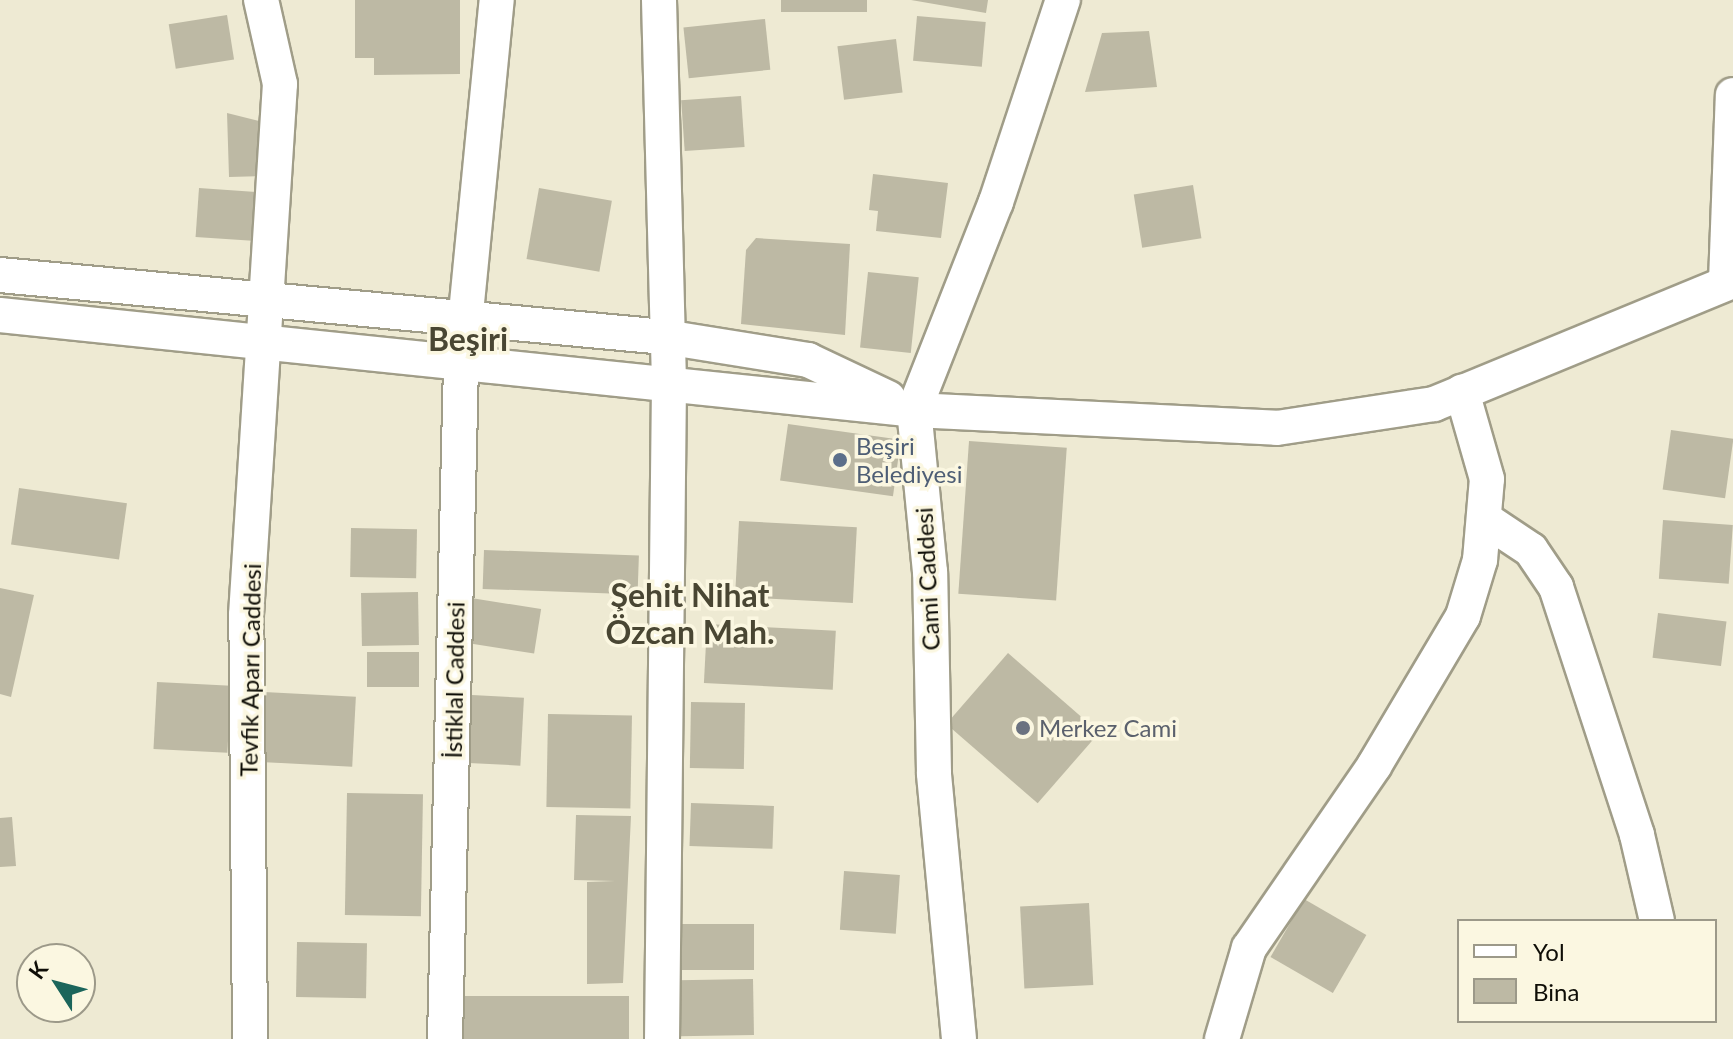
<!DOCTYPE html>
<html>
<head>
<meta charset="utf-8">
<style>
  body { margin:0 }
  #map { position:relative; width:1733px; height:1039px; overflow:hidden; background:#eeead3; font-family:Lato,sans-serif }
  div>[style] { position:absolute }
  .building>* { inset:0; background:#bdb9a4; transform-origin:0 0 }
  .roads { filter:drop-shadow(2px 0 #a09d88) drop-shadow(-2px 0 #a09d88) drop-shadow(0 2px #a09d88) drop-shadow(0 -2px #a09d88) }
  .minor>* { height:34px; margin:-17px; padding:0 17px; transform-origin:17px; border-radius:17px; background:#fff }
  .dots>* { width:22px; height:22px; translate:-50% -50%; box-sizing:border-box; border:4px solid #fbf7e1; border-radius:50% }
  span { translate:-50% -50%; white-space:nowrap; text-align:center; line-height:1.15; -webkit-text-stroke:7px #fbf7e1; paint-order:stroke }
  .service-label { font-size:24px; color:#4e5e75 }
  .left { translate:0 -50%; text-align:left }
  .street-label { font-size:24px; color:#0e0d06 }
  .worship-label { font-size:24px; color:#5b616d }
  .district-label { font-size:32px; color:#494633; font-weight:700 }
  .legend { position:absolute; left:1457px; top:919px; width:260px; height:104px; box-sizing:border-box; background:#fbf7e1; border:2px solid #9c9989; margin:0; padding:10px 14px; list-style:none; font-size:24px; color:#0e0d06 }
  .legend li { display:flex; align-items:center; gap:16px; height:40px }
  .legend b { width:40px; border:2px solid #9c9989 }
  .north { position:absolute; left:16px; top:943px; width:80px; height:80px; box-sizing:border-box; background:#fbf7e1; border:2px solid #9c9989; border-radius:50%; rotate:306deg; font-size:22px; font-weight:700; line-height:32px; text-align:center; color:#0e0d06 }
  .north::after { content:''; display:block; margin:auto; width:28px; height:36px; background:#1b655b; clip-path:polygon(50% 0,100% 100%,50% 72%,0 100%) }
</style>
</head>
<body>
<div id="map">
  <div class="building">
    <div style="clip-path:polygon(355px 0,460px 0,460px 74px,374px 75px,374px 58px,355px 58px)"></div>
    <div style="left:781px;top:0;width:86px;height:12px"></div>
    <div style="clip-path:polygon(911px 0,988px 0,986px 13px)"></div>
    <div style="left:227px;top:15px;width:45px;height:59px;rotate:81deg"></div>
    <div style="left:917px;top:16px;width:69px;height:45px;rotate:5deg"></div>
    <div style="left:765px;top:19px;width:51px;height:82px;rotate:84deg"></div>
    <div style="clip-path:polygon(1149px 31px,1157px 87px,1085px 92px,1102px 33px)"></div>
    <div style="left:896px;top:39px;width:54px;height:59px;rotate:83deg"></div>
    <div style="left:741px;top:96px;width:51px;height:60px;rotate:86deg"></div>
    <div style="clip-path:polygon(227px 113px,263px 122px,265px 176px,229px 177px)"></div>
    <div style="clip-path:polygon(873px 174px,948px 183px,941px 238px,876px 231px,878px 211px,869px 210px)"></div>
    <div style="left:1193px;top:185px;width:54px;height:60px;rotate:81deg"></div>
    <div style="left:199px;top:188px;width:70px;height:49px;rotate:4deg"></div>
    <div style="left:539px;top:188px;width:74px;height:72px;rotate:10deg"></div>
    <div style="clip-path:polygon(756px 238px,850px 244px,845px 335px,741px 324px,746px 250px)"></div>
    <div style="left:868px;top:272px;width:51px;height:76px;rotate:6deg"></div>
    <div style="left:788px;top:424px;width:114px;height:57px;rotate:8deg"></div>
    <div style="left:1671px;top:430px;width:63px;height:60px;rotate:8deg"></div>
    <div style="left:969px;top:441px;width:98px;height:153px;rotate:4deg"></div>
    <div style="left:19px;top:488px;width:109px;height:57px;rotate:8deg"></div>
    <div style="left:1663px;top:520px;width:70px;height:59px;rotate:4deg"></div>
    <div style="left:739px;top:521px;width:118px;height:76px;rotate:3deg"></div>
    <div style="left:351px;top:528px;width:66px;height:49px;rotate:1deg"></div>
    <div style="left:484px;top:550px;width:155px;height:39px;rotate:2deg"></div>
    <div style="clip-path:polygon(0 588px,34px 595px,11px 697px,0 694px)"></div>
    <div style="left:418px;top:592px;width:53px;height:57px;rotate:89deg"></div>
    <div style="left:471px;top:598px;width:71px;height:45px;rotate:9deg"></div>
    <div style="left:1658px;top:613px;width:69px;height:45px;rotate:7deg"></div>
    <div style="left:707px;top:624px;width:129px;height:59px;rotate:3deg"></div>
    <div style="left:367px;top:652px;width:52px;height:35px"></div>
    <div style="left:1008px;top:653px;width:121px;height:94px;rotate:41deg"></div>
    <div style="left:157px;top:682px;width:74px;height:67px;rotate:3deg"></div>
    <div style="left:264px;top:692px;width:92px;height:70px;rotate:3deg"></div>
    <div style="left:472px;top:695px;width:52px;height:68px;rotate:3deg"></div>
    <div style="left:691px;top:702px;width:54px;height:66px;rotate:1deg"></div>
    <div style="left:548px;top:714px;width:84px;height:93px;rotate:1deg"></div>
    <div style="left:347px;top:793px;width:76px;height:122px;rotate:1deg"></div>
    <div style="left:691px;top:803px;width:83px;height:43px;rotate:2deg"></div>
    <div style="clip-path:polygon(576px 815px,631px 816px,623px 983px,587px 984px,587px 882px,615px 881px,574px 880px)"></div>
    <div style="clip-path:polygon(12px 817px,16px 866px,0 867px,0 818px)"></div>
    <div style="left:844px;top:871px;width:56px;height:59px;rotate:4deg"></div>
    <div style="left:1304px;top:899px;width:72px;height:67px;rotate:30deg"></div>
    <div style="left:1089px;top:903px;width:82px;height:69px;rotate:87deg"></div>
    <div style="left:676px;top:924px;width:78px;height:46px"></div>
    <div style="left:297px;top:942px;width:70px;height:55px;rotate:1deg"></div>
    <div style="left:753px;top:979px;width:56px;height:75px;rotate:89deg"></div>
    <div style="left:458px;top:996px;width:171px;height:43px"></div>
  </div>
  <div class="roads">
    <div class="minor">
      <div style="left:659px;top:0;width:383px;rotate:88.5deg"></div>
      <div style="left:669px;top:383px;width:656px;rotate:90.61deg"></div>
      <div style="left:0;top:275px;width:668px;rotate:5.33deg"></div>
      <div style="left:665px;top:337px;width:145px;rotate:9.1deg"></div>
      <div style="left:808px;top:360px;width:89px;rotate:25.4deg"></div>
      <div style="left:1726px;top:282px;width:187px;rotate:-87.9deg"></div>
      <div style="left:0;top:315px;width:919px;rotate:5.93deg"></div>
      <div style="left:914px;top:410px;width:363px;rotate:2.8deg"></div>
      <div style="left:1277px;top:428px;width:159px;rotate:-8.7deg"></div>
      <div style="left:1434px;top:404px;width:323px;rotate:-22.4deg"></div>
      <div style="left:1486px;top:520px;width:54px;rotate:33.7deg"></div>
      <div style="left:1531px;top:550px;width:45px;rotate:56deg"></div>
      <div style="left:1556px;top:587px;width:261px;rotate:71.9deg"></div>
      <div style="left:1637px;top:835px;width:88px;rotate:76.9deg"></div>
      <div style="left:250px;top:1039px;width:424px;rotate:-90.5deg"></div>
      <div style="left:246px;top:615px;width:532px;rotate:-86.34deg"></div>
      <div style="left:280px;top:84px;width:86px;rotate:-102.7deg"></div>
      <div style="left:445px;top:1039px;width:675px;rotate:-88.64deg"></div>
      <div style="left:461px;top:364px;width:366px;rotate:-84.4deg"></div>
      <div style="left:959px;top:1039px;width:267px;rotate:-95.4deg"></div>
      <div style="left:934px;top:773px;width:201px;rotate:-91.1deg"></div>
      <div style="left:930px;top:572px;width:163px;rotate:-95.6deg"></div>
      <div style="left:914px;top:410px;width:224px;rotate:-68.5deg"></div>
      <div style="left:996px;top:202px;width:213px;rotate:-71.7deg"></div>
      <div style="left:1222px;top:1039px;width:95px;rotate:-73.5deg"></div>
      <div style="left:1249px;top:948px;width:221px;rotate:-55.5deg"></div>
      <div style="left:1374px;top:766px;width:174px;rotate:-59.3deg"></div>
      <div style="left:1463px;top:616px;width:59px;rotate:-73.1deg"></div>
      <div style="left:1480px;top:560px;width:81px;rotate:-85.1deg"></div>
      <div style="left:1487px;top:479px;width:91px;rotate:-106deg"></div>
    </div>
  </div>
  <div class="dots">
    <div style="left:840px;top:460px;background:#5c6f8a"></div>
    <div style="left:1023px;top:728px;background:#6b7280"></div>
  </div>
  <div class="service-label">
    <span class="left" style="left:856px;top:460px">Beşiri<br>Belediyesi</span>
  </div>
  <div class="street-label">
    <span style="left:927px;top:579px;rotate:-93deg">Cami Caddesi</span>
    <span style="left:250px;top:670px;rotate:-89deg">Tevfik Aparı Caddesi</span>
    <span style="left:454px;top:680px;rotate:-89deg">İstiklal Caddesi</span>
  </div>
  <div class="worship-label">
    <span class="left" style="left:1039px;top:728px">Merkez Cami</span>
  </div>
  <div class="district-label">
    <span style="left:468px;top:339px">Beşiri</span>
    <span style="left:690px;top:614px">Şehit Nihat<br>Özcan Mah.</span>
  </div>
  <ul class="legend">
  <li><b style="height:10px;background:#fff"></b>Yol</li>
  <li><b style="height:22px;background:#bdb9a4"></b>Bina</li>
  </ul>
  <div class="north">K</div>
</div>
</body>
</html>
